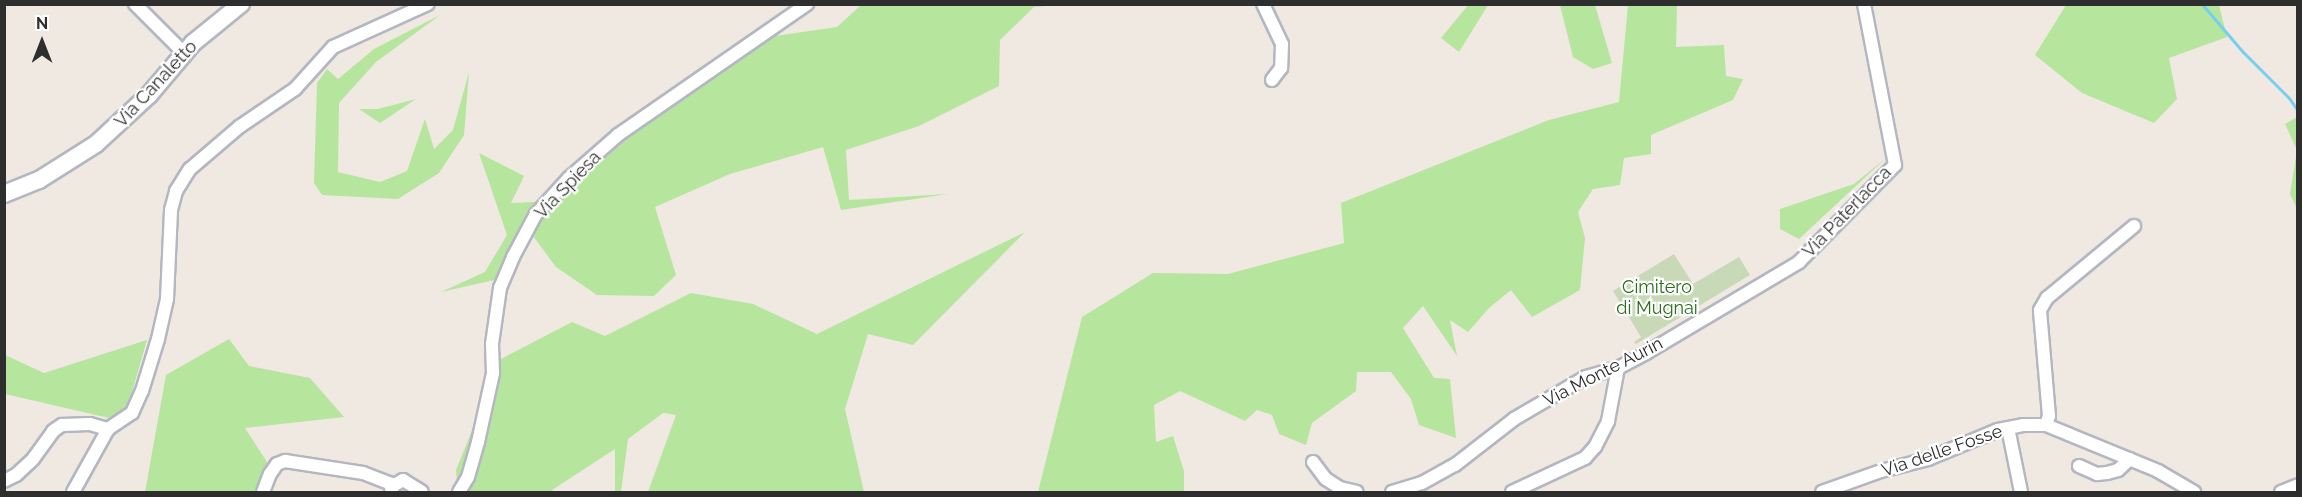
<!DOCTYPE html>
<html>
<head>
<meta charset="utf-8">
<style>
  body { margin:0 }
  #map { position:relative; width:2302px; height:497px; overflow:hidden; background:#efe9e1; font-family:Raleway,sans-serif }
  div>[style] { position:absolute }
  .green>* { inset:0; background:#b6e59e }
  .cemetery>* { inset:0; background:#c8d9b8 }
  .stream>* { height:3px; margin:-1.5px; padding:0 1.5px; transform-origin:1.5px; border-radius:1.5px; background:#75cff0 }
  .roads { filter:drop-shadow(2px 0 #b4b7c1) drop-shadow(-2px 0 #b4b7c1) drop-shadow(0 2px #b4b7c1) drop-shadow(0 -2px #b4b7c1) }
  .street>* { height:12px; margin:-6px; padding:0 6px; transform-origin:6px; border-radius:6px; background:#fff }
  .secondary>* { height:16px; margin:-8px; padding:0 8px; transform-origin:8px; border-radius:8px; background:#fff }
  span { translate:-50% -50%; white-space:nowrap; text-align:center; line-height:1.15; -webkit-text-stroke:4.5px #fff; paint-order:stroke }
  .street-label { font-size:18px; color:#2e2e2e }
  .park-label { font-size:18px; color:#2c6e1b }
  .frame { position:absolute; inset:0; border:6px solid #2e2e2e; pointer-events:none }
  .north { position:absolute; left:12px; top:12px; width:60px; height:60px; -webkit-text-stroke:4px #fff; paint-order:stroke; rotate:0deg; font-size:16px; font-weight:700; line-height:24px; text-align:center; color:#2e2e2e }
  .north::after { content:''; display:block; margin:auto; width:21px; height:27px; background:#2e2e2e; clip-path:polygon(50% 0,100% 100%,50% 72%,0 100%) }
</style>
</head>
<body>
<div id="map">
  <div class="green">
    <div style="clip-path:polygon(1469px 4px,1488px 5px,1459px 52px,1441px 38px)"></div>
    <div style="clip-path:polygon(861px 5px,1058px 5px,1034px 7px,1000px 40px,999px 86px,919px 126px,846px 150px,849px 200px,948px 194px,841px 210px,823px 147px,730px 174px,655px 207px,676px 275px,654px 296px,597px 295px,556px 267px,533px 236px,494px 280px,441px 292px,485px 272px,507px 235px,479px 153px,524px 176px,511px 203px,556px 201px,645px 123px,775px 36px,837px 27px)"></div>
    <div style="clip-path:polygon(1560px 5px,1595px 5px,1612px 63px,1593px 69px,1573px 57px)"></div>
    <div style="clip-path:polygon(1628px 5px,1677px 5px,1676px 47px,1724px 45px,1726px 76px,1743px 79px,1733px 100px,1651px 135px,1651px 154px,1624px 158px,1620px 185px,1593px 189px,1578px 212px,1585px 238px,1580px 290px,1532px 317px,1511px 290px,1489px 308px,1468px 332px,1450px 320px,1457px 356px,1423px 306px,1403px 328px,1434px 378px,1450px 379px,1456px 438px,1419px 425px,1411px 399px,1391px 372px,1357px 372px,1356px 391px,1312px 423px,1306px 445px,1279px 434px,1272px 415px,1257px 410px,1245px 421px,1180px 391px,1154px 405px,1156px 442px,1173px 436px,1184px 471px,1184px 492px,1038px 492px,1082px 317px,1153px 273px,1228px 274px,1344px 243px,1341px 203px,1549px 120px,1619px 102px)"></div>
    <div style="clip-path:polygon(2066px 5px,2219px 5px,2227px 37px,2169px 58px,2177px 99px,2154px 123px,2082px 93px,2035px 55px)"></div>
    <div style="clip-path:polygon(440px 15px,376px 62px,339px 103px,338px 172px,380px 182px,407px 171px,425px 119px,434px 149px,453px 130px,469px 72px,464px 135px,439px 173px,398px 199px,322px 195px,314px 183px,317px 83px,327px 69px,338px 79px,374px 49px)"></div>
    <div style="clip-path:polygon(416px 99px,380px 123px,359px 109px,378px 109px)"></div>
    <div style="clip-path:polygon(2297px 117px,2297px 209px,2290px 194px,2297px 150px,2285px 124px)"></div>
    <div style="clip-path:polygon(1886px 158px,1799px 239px,1780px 229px,1780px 209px,1854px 184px)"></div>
    <div style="clip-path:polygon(1025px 232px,913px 345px,868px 334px,845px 409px,864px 492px,648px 492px,676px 415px,663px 413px,628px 439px,621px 492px,615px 492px,615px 449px,552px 490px,553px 492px,458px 492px,456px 470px,501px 359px,572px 322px,605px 336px,691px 293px,753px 304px,817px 334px)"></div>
    <div style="clip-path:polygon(229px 339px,249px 366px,310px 378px,344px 417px,245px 428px,267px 462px,263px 492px,145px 492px,166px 375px)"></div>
    <div style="clip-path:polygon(147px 340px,128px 406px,109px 418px,5px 394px,5px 355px,44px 373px)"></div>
  </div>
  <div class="cemetery">
    <div style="clip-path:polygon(1674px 254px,1693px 284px,1739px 257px,1750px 275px,1636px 344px,1634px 342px,1641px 337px,1613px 291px)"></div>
  </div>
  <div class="stream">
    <div style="left:2202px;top:4px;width:63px;rotate:49.5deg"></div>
    <div style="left:2243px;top:52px;width:65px;rotate:45deg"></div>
    <div style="left:2289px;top:98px;width:16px;rotate:55deg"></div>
  </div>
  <div class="roads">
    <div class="street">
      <div style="left:135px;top:4px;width:69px;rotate:45deg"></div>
      <div style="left:1263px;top:4px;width:44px;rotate:64.6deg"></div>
      <div style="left:1282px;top:44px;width:24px;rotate:92deg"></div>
      <div style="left:1281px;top:68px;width:15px;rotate:127deg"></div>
      <div style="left:2046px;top:425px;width:9px;rotate:-72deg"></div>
      <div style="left:2049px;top:416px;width:106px;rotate:-94.9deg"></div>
      <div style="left:2040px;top:310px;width:14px;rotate:-60deg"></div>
      <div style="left:2047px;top:298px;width:113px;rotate:-39.6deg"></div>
      <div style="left:2008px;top:428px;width:65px;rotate:78.5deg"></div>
      <div style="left:1313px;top:462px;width:21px;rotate:53deg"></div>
      <div style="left:1326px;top:479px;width:17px;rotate:33deg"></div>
      <div style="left:1340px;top:488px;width:17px;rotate:13deg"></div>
      <div style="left:2079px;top:466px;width:20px;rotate:24deg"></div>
      <div style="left:2097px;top:474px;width:10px;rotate:-6deg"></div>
      <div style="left:2107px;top:473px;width:11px;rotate:-15deg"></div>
      <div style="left:2118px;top:470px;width:16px;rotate:-43deg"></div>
      <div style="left:4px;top:481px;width:13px;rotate:-27deg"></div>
      <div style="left:16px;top:475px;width:23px;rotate:-43deg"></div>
      <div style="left:33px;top:459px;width:34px;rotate:-54deg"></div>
      <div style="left:53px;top:431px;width:11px;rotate:-34deg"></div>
      <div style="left:62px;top:425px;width:28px;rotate:-2deg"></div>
      <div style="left:90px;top:424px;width:19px;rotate:16deg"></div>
      <div style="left:108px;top:429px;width:29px;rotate:-34deg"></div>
      <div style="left:132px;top:413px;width:24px;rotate:-66deg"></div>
      <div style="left:142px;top:391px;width:54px;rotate:-72.9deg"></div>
      <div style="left:158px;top:339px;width:41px;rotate:-77.3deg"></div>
      <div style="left:167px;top:299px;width:89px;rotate:-87.4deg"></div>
      <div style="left:171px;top:210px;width:20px;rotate:-75deg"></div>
      <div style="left:176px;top:191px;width:26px;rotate:-58deg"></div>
      <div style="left:190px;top:169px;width:65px;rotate:-40.6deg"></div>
      <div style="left:239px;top:127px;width:68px;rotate:-34.2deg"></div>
      <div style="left:295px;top:89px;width:57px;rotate:-47.9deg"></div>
      <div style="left:333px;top:47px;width:104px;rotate:-24.4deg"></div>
      <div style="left:392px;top:491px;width:4px;rotate:-104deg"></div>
      <div style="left:391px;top:487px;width:14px;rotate:-30deg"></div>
      <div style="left:403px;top:480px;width:22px;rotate:32deg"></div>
      <div style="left:73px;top:492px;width:72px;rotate:-60.9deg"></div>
      <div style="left:263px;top:492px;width:19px;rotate:-69deg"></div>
      <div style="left:270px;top:474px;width:12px;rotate:-55deg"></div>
      <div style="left:277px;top:464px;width:9px;rotate:-21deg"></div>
      <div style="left:285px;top:461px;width:79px;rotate:8.7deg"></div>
      <div style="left:363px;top:473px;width:33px;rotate:21deg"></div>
      <div style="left:459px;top:492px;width:17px;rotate:-59deg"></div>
      <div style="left:468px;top:477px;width:36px;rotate:-74deg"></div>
      <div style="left:478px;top:442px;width:71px;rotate:-77.7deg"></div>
      <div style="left:493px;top:373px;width:29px;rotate:-92deg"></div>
      <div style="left:492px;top:344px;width:57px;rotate:-81.9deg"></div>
      <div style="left:500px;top:288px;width:34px;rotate:-67deg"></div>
      <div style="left:513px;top:257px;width:49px;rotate:-61.9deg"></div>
      <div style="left:536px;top:214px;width:49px;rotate:-47.5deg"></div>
      <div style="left:569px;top:178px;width:65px;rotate:-41.3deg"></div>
      <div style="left:618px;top:135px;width:230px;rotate:-34.7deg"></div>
      <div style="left:1392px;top:492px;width:31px;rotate:-17deg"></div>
      <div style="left:1422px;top:483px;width:38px;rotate:-29deg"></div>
      <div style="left:1455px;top:465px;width:75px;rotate:-37.9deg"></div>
      <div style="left:1514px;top:419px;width:83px;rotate:-30.3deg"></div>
      <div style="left:1586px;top:377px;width:33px;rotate:-16deg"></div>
      <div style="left:1618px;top:368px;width:32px;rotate:-28deg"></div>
      <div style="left:1646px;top:353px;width:178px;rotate:-30.7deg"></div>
      <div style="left:1799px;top:262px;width:136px;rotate:-45.3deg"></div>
      <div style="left:1895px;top:165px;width:164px;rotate:-100.9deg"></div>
      <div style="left:1512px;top:492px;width:81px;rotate:-25deg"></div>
      <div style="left:1585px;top:458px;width:15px;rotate:-48deg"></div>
      <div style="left:1595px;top:447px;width:29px;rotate:-63deg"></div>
      <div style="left:1608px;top:421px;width:54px;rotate:-79.3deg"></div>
      <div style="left:1822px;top:492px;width:63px;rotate:-19.6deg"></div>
      <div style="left:1881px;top:471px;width:49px;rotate:-14.3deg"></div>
      <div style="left:1928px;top:459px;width:76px;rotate:-22.5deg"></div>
      <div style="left:1998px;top:430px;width:25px;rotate:-11deg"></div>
      <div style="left:2023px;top:425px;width:23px"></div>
      <div style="left:2046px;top:425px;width:24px;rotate:22deg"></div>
      <div style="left:2068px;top:434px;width:97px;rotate:22.3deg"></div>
      <div style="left:2158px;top:471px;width:42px;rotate:30.3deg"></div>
      <div style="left:2281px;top:492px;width:18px;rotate:-22deg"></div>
    </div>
    <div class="secondary">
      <div style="left:4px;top:194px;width:38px;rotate:-22deg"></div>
      <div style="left:39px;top:180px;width:67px;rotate:-32.3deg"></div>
      <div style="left:96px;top:144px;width:72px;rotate:-42.8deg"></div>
      <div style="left:149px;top:95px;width:68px;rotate:-49.8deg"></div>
      <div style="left:193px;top:43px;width:62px;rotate:-39.1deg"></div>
    </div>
  </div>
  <div class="street-label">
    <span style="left:156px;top:84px;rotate:-47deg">Via Canaletto</span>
    <span style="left:568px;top:185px;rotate:-46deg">Via Spiesa</span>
    <span style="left:1847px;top:212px;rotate:-46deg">Via Paterlacca</span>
    <span style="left:1603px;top:372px;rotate:-27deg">Via Monte Aurin</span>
    <span style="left:1942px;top:451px;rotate:-19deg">Via delle Fosse</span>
  </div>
  <div class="park-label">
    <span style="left:1657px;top:298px">Cimitero<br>di Mugnai</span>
  </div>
  <div class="frame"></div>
  <div class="north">N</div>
</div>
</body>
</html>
